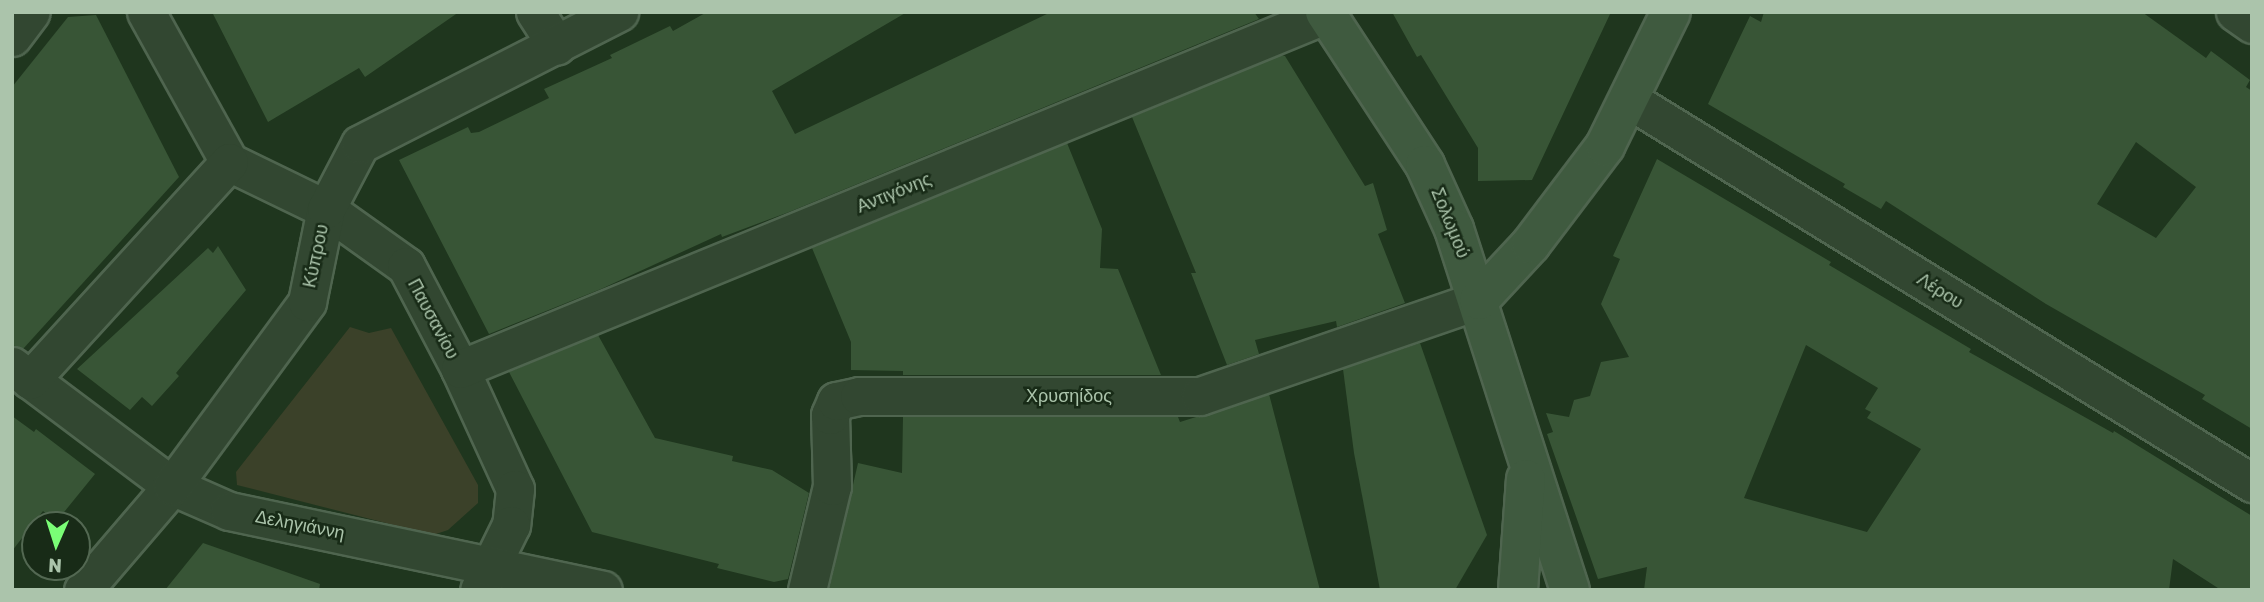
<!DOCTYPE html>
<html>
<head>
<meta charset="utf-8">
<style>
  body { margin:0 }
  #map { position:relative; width:2264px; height:602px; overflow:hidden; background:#1f361e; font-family:Rubik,sans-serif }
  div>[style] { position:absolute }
  .green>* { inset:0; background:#3b4129 }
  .building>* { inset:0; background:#385536 }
  .roads { filter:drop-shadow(2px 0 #4f654f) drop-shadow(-2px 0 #4f654f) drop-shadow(0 2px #4f654f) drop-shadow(0 -2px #4f654f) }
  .street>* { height:37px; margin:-18.5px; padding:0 18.5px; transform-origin:18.5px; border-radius:18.5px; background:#324731 }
  .secondary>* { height:38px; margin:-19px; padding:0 19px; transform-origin:19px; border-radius:19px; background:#3f5a3f }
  span { translate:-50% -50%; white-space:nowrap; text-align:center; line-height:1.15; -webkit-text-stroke:5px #182b17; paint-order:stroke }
  .street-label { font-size:18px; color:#abc4ab }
  .frame { position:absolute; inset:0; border:14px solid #abc4ab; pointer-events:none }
  .north { position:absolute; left:21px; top:511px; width:70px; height:70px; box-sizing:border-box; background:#182b17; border:2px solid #536852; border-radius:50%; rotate:183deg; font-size:19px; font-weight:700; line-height:28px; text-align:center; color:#abc4ab }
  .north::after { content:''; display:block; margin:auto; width:24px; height:32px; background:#7afe76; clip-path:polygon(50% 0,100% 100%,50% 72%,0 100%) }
</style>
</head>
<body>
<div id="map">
  <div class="green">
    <div style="clip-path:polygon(350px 327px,369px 333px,391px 328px,478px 485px,478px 503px,448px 530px,433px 535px,237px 485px,236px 472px)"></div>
  </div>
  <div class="building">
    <div style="clip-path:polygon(212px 12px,459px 12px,365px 77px,359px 68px,268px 122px)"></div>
    <div style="clip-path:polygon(707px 12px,907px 12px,772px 91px,795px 134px,1051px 12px,1254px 12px,1259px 19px,789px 212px,722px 237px,721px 234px,601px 289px,489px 334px,399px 160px,468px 127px,471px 133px,479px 132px,549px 98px,544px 89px,612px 58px,610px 55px,670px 26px,673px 31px)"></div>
    <div style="clip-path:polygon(1392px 12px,1611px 12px,1532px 180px,1478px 181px,1478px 148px,1421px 55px,1417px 57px)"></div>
    <div style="clip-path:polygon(evenodd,1764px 12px,2142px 12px,2206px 58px,2211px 51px,2250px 80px,2246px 87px,2252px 91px,2252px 429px,2202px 399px,2205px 395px,2046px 304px,1886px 201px,1881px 209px,1843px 187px,1845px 184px,1708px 104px,1750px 16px,1761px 22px,1764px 12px,2136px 142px,2196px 187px,2156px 238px,2097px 204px,2136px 142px)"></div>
    <div style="clip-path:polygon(96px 15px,179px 177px,23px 349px,12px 345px,12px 87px,68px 17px)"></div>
    <div style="clip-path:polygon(1281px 55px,1285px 56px,1365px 186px,1373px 183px,1387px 230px,1378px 234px,1405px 303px,1337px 327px,1336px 321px,1255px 340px,1259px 354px,1227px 365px,1191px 273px,1196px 273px,1132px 117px)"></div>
    <div style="clip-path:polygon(1067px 143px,1102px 229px,1100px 268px,1118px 269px,1161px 375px,903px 375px,903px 371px,851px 370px,851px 342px,812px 248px)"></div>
    <div style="clip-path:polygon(evenodd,1657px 159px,1831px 262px,1829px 265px,1971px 349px,1969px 352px,2113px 433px,2114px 431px,2252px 516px,2252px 590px,2221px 590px,2173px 559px,2169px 590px,1644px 590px,1647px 567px,1598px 579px,1547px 434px,1553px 432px,1546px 413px,1569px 417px,1574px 400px,1590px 396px,1601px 362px,1629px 357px,1601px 304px,1620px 259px,1613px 256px,1657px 159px,1806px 345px,1878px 388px,1865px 409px,1871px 412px,1867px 418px,1921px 449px,1867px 532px,1744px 498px,1806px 345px)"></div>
    <div style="clip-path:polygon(218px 246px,246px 290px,176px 373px,179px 376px,152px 406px,142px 397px,130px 410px,77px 369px,208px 248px,213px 253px)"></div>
    <div style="clip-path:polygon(598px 335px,655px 438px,733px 456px,732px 461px,772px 470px,809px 493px,788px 579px,774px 582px,717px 568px,719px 564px,592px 532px,509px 372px)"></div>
    <div style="clip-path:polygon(1420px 343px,1487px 535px,1455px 590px,1380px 590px,1354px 453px,1343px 369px)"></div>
    <div style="clip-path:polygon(1269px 394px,1320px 590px,829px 590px,858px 463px,902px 473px,903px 417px,1178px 417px,1180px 422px)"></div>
    <div style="clip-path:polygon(12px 416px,34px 432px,36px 429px,95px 474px,56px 522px,43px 511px,12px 551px)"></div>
    <div style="clip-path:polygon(203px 543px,320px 584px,319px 590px,165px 590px)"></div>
  </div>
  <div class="roads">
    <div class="street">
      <div style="left:146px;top:12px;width:171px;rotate:61deg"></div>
      <div style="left:229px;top:162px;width:108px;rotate:25.9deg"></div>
      <div style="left:326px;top:209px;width:98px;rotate:35.5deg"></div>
      <div style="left:406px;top:266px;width:116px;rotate:62.3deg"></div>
      <div style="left:460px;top:369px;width:132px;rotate:65.4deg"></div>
      <div style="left:515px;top:489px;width:36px;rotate:96deg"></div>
      <div style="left:511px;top:525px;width:72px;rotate:116.2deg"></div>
      <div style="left:535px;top:12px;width:40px;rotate:57.1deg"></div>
      <div style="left:2235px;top:12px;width:21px;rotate:35deg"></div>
      <div style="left:12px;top:37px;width:31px;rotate:-53deg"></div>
      <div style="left:1628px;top:99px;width:733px;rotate:31.61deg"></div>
      <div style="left:12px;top:366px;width:200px;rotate:36.9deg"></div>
      <div style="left:172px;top:486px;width:62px;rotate:23.7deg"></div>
      <div style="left:229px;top:511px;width:382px;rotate:11.9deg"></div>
      <div style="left:460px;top:369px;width:937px;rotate:-22.27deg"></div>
      <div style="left:30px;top:380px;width:295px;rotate:-47.6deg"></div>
      <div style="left:83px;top:590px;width:137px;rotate:-49.4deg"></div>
      <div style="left:172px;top:486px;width:228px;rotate:-53.7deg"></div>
      <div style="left:307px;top:302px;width:95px;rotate:-78.5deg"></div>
      <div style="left:326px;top:209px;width:73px;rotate:-62.4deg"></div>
      <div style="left:360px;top:144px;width:291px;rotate:-27deg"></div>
      <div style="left:807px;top:590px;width:107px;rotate:-76.5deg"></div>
      <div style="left:832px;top:486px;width:71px;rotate:-91.6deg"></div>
      <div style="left:830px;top:415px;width:15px;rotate:-67deg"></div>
      <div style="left:836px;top:401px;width:24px;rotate:-12deg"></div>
      <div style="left:859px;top:396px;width:341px"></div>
      <div style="left:1200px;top:396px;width:295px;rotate:-19deg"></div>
    </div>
    <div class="secondary">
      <div style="left:1325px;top:12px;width:183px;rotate:56.8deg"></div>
      <div style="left:1425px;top:165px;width:70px;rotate:65.6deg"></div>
      <div style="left:1454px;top:229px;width:379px;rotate:72.2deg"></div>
      <div style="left:1479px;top:300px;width:76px;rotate:-47.1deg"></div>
      <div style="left:1531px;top:244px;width:123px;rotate:-52.9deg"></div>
      <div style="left:1605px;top:146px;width:149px;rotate:-63.8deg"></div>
      <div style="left:1518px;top:590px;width:111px;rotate:-85.9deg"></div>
    </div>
  </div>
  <div class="street-label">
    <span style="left:894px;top:193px;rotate:-22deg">Αντιγόνης</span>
    <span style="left:1450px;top:223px;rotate:68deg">Σολωμού</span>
    <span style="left:316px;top:256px;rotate:-78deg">Κύπρου</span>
    <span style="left:1940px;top:291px;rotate:32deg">Λέρου</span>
    <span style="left:433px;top:319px;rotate:62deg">Παυσανίου</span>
    <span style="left:1069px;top:396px">Χρυσηίδος</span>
    <span style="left:300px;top:525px;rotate:11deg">Δεληγιάννη</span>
  </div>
  <div class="frame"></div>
  <div class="north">N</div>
</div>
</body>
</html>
